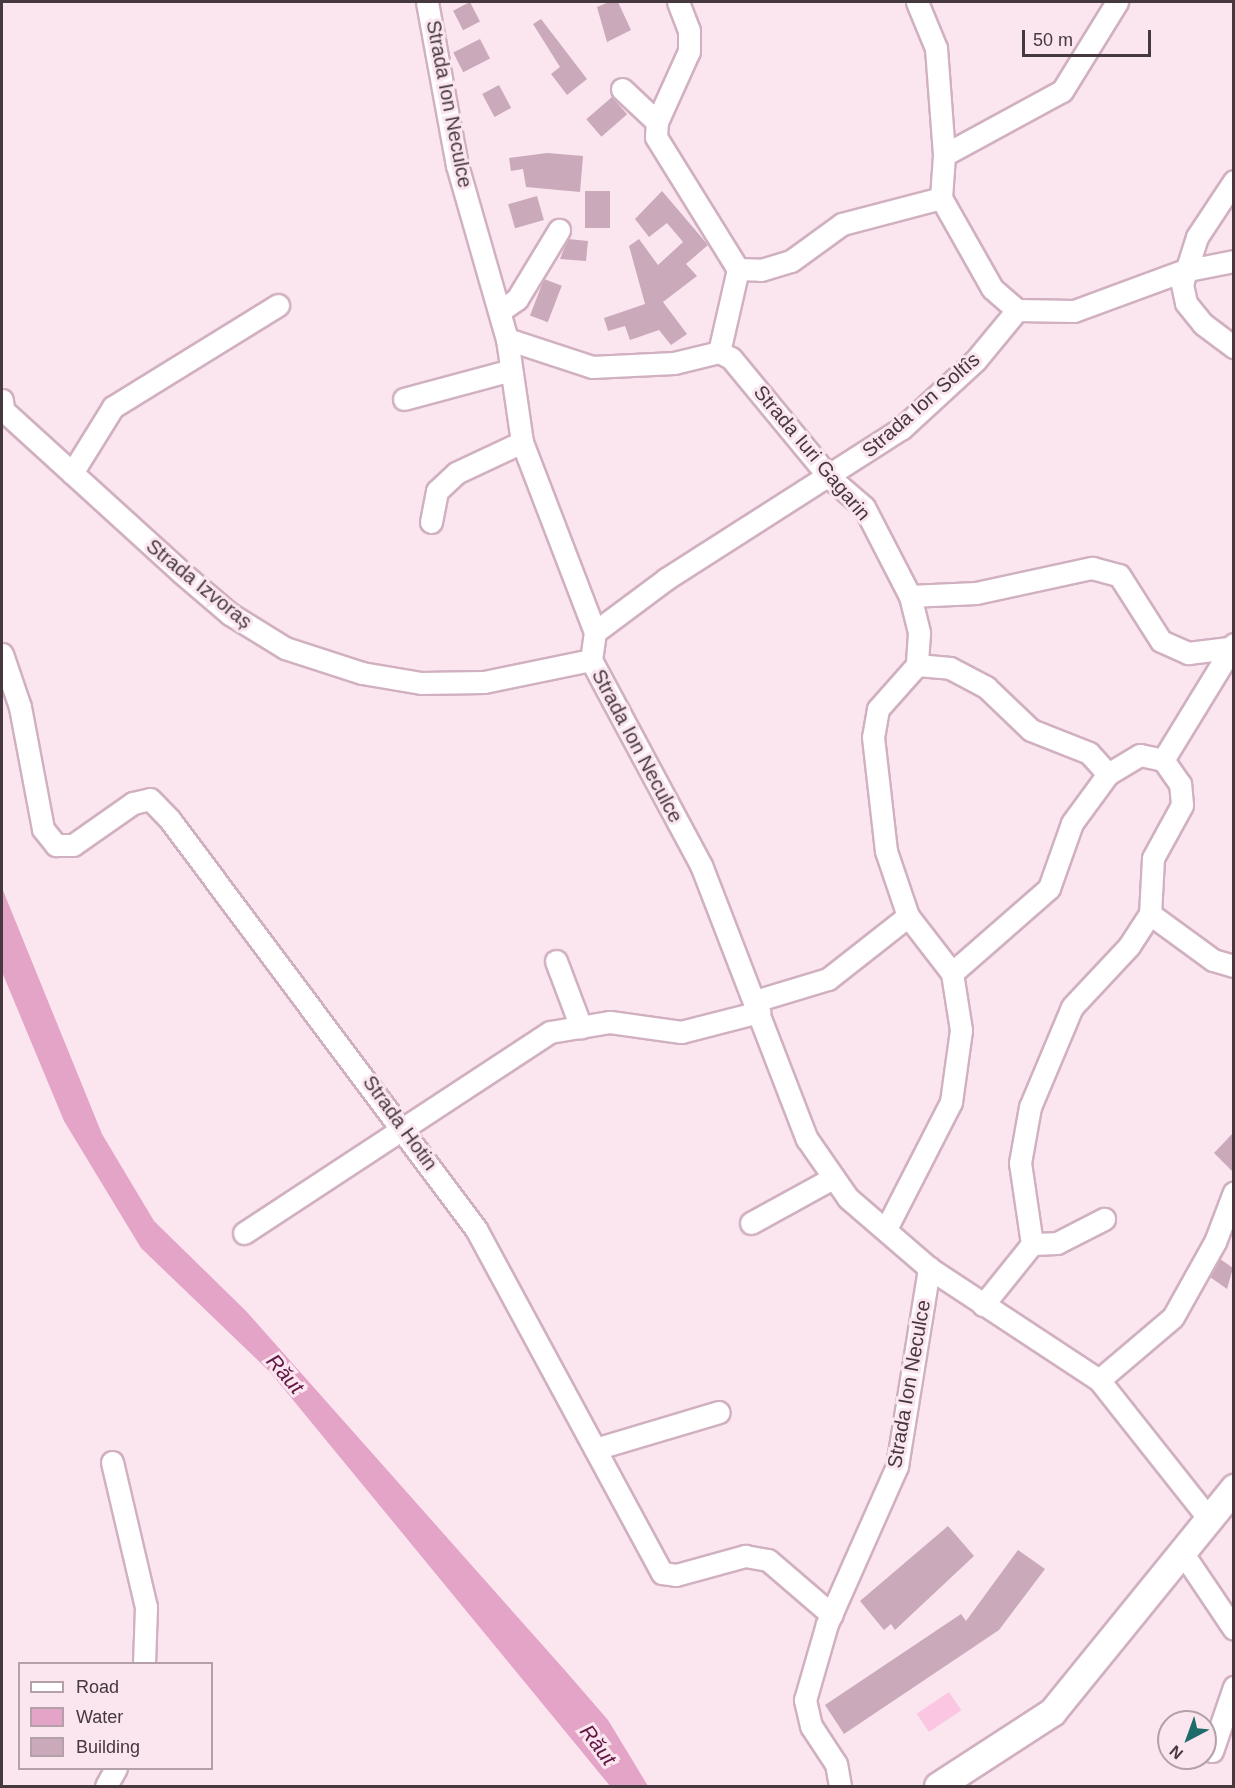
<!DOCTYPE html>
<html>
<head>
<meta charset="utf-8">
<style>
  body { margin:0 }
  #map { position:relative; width:1235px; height:1788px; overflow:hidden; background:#fbe6f0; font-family:Arial,sans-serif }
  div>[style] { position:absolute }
  .green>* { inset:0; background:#fac6e2; transform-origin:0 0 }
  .water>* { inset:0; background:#e4a4c7 }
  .building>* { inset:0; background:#c9a9ba; transform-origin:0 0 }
  .roads { filter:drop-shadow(2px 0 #d1b0c1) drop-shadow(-2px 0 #d1b0c1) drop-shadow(0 2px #d1b0c1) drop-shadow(0 -2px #d1b0c1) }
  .minor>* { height:21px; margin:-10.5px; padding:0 10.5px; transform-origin:10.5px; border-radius:10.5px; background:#fff }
  .major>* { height:27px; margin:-13.5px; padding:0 13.5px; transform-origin:13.5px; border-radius:13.5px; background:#fff }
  span { translate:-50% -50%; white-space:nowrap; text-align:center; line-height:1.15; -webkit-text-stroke:6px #fbe6f0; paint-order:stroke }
  .street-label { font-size:20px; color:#46383f }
  .water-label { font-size:21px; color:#601746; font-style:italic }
  .frame { position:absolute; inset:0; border:3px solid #46383f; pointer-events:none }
  .legend { position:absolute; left:18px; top:1662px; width:195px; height:108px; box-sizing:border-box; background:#fbe6f0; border:2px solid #b3a0a9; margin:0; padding:8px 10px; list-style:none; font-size:18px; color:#46383f }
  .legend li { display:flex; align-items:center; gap:12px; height:30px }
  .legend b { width:30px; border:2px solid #b3a0a9 }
  .north { position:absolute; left:1157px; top:1710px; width:60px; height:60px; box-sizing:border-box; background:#fbe6f0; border:2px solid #b3a0a9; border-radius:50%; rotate:221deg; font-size:16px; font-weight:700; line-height:24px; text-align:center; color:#46383f }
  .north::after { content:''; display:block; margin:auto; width:21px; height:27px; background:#1e6b6b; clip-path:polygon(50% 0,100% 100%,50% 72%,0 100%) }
  .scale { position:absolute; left:1022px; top:30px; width:129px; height:27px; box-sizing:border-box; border:3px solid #46383f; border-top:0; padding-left:8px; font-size:18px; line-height:21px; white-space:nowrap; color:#46383f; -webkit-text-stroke:4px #fbe6f0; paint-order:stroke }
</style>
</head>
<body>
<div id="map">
  <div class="green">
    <div style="left:949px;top:1692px;width:22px;height:39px;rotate:56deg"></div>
  </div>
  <div class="water">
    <div style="clip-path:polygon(2px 888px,102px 1134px,154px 1221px,246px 1311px,569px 1675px,608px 1720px,648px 1786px,610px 1786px,270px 1372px,141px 1248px,64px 1121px,2px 972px)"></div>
  </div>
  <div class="building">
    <div style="left:470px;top:2px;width:22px;height:19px;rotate:63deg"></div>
    <div style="clip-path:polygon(609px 2px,618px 2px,631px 30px,607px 42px,597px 7px)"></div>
    <div style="clip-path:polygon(541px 19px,587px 79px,567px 95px,551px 74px,560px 67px,533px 24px)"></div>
    <div style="left:480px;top:39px;width:22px;height:30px;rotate:63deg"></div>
    <div style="left:499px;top:85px;width:26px;height:19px;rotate:62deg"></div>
    <div style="left:612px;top:97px;width:23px;height:34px;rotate:49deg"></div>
    <div style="clip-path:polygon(547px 153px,583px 156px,580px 192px,526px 187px,523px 169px,511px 171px,509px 158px)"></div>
    <div style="left:585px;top:191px;width:25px;height:37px"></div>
    <div style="clip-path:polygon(662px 191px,708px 245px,686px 264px,697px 276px,663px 302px,687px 334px,671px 345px,659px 330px,630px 340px,625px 326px,608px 331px,604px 318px,645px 304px,629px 246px,639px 239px,658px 265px,683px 242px,667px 223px,649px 237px,635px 219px)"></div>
    <div style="left:537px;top:196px;width:25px;height:30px;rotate:74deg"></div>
    <div style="clip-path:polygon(568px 239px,588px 241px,586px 261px,560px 259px)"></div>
    <div style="left:544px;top:279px;width:19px;height:39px;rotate:21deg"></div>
    <div style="clip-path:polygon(1233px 1133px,1233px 1172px,1214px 1153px)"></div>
    <div style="clip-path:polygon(1220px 1259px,1233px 1268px,1227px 1289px,1210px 1277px)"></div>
    <div style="clip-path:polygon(948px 1526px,974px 1556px,895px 1630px,891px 1624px,884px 1630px,860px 1601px)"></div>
    <div style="clip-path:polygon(1018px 1550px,1045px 1569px,999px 1630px,844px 1734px,825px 1705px,961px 1614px,966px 1621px)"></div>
  </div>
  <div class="roads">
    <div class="minor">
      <div style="left:427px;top:2px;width:166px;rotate:79.6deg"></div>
      <div style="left:457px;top:165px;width:181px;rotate:74deg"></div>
      <div style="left:507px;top:339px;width:104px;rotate:81.7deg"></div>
      <div style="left:522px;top:442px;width:204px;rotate:69deg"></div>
      <div style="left:595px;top:632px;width:28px;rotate:98deg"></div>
      <div style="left:591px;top:660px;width:233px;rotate:61.8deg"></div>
      <div style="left:701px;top:865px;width:294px;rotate:68.9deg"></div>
      <div style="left:807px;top:1139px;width:72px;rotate:55.2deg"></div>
      <div style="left:848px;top:1198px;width:107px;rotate:40.8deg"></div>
      <div style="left:929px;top:1268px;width:204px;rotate:33.4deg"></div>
      <div style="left:1099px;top:1380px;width:177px;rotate:51.6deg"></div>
      <div style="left:678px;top:2px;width:30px;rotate:69deg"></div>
      <div style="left:689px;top:30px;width:21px;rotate:90deg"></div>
      <div style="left:689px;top:51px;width:78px;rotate:114.3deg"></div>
      <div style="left:657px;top:122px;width:15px;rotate:94deg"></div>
      <div style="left:656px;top:137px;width:155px;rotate:58.2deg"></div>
      <div style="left:738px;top:269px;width:85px;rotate:102.9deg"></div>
      <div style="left:917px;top:2px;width:50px;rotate:67.6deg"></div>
      <div style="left:936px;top:48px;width:107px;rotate:85.7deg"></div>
      <div style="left:622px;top:89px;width:48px;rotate:43.3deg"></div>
      <div style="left:1234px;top:181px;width:67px;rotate:123.5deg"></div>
      <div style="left:1197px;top:237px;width:49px;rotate:107.7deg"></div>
      <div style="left:1182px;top:284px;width:19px;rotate:78deg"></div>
      <div style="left:1186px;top:303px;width:27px;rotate:51deg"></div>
      <div style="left:1203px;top:324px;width:39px;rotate:37deg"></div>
      <div style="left:738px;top:269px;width:23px;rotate:2deg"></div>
      <div style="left:761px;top:270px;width:31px;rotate:-17deg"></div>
      <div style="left:791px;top:261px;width:63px;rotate:-36deg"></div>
      <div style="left:842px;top:224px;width:102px;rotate:-14.7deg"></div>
      <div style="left:1017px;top:310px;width:33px;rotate:-139deg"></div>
      <div style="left:992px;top:288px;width:103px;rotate:-119.5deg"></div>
      <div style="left:941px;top:198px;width:43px;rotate:-86deg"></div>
      <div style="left:944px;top:155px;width:134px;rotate:-28.5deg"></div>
      <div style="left:1062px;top:91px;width:105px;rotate:-58.3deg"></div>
      <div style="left:500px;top:311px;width:21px;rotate:-35deg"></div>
      <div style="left:517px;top:299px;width:81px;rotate:-58.7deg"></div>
      <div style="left:507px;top:339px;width:89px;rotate:18.2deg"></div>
      <div style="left:592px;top:367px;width:82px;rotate:-2.8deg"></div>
      <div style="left:674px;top:363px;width:46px;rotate:-13.7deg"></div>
      <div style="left:719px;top:352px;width:13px;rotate:27deg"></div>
      <div style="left:731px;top:358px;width:154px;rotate:50.5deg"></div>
      <div style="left:829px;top:477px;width:46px;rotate:40.6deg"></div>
      <div style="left:864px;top:507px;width:100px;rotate:62.7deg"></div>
      <div style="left:910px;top:596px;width:38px;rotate:76deg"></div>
      <div style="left:919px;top:633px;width:32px;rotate:94deg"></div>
      <div style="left:917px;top:665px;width:59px;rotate:131.6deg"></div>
      <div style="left:878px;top:709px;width:28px;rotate:100deg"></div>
      <div style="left:873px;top:737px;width:115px;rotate:83.5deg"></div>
      <div style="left:886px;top:851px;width:69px;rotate:71.3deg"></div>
      <div style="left:908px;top:916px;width:72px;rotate:52.3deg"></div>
      <div style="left:952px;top:973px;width:58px;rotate:81deg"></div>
      <div style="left:961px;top:1030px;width:73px;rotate:97.9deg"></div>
      <div style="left:951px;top:1102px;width:143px;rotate:117.1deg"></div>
      <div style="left:404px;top:399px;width:108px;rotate:-15.1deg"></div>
      <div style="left:2px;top:400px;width:10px;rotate:84deg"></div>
      <div style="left:3px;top:410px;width:242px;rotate:42.3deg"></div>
      <div style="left:182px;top:573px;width:63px;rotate:40.5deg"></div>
      <div style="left:230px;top:614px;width:65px;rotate:31.7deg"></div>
      <div style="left:285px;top:648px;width:81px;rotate:18deg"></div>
      <div style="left:362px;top:673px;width:60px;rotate:9.6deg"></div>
      <div style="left:421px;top:683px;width:63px;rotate:-0.9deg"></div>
      <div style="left:484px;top:682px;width:109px;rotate:-11.6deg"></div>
      <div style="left:72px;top:473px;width:78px;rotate:-58.2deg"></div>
      <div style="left:113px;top:407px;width:194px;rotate:-31.7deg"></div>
      <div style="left:431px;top:522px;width:32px;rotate:-79deg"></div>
      <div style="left:437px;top:491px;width:26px;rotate:-43deg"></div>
      <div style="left:456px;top:473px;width:73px;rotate:-25.2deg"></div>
      <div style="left:910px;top:596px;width:66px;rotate:-2.6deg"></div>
      <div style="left:976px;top:593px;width:119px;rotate:-12.2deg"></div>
      <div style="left:1092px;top:568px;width:28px;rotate:15deg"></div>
      <div style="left:1119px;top:575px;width:78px;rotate:57.5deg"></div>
      <div style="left:1161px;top:641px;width:30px;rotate:24deg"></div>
      <div style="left:1188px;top:653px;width:41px;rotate:-7deg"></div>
      <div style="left:595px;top:632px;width:89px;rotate:-36.7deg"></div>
      <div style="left:666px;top:579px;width:279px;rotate:-32.6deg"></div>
      <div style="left:901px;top:429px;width:100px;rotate:-42.6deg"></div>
      <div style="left:975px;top:361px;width:66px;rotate:-50.5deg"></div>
      <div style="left:1017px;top:310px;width:57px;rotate:1deg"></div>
      <div style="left:1074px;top:311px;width:116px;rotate:-20.2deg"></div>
      <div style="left:1183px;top:271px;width:52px;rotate:-11.1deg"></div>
      <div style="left:2px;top:654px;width:56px;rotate:71.2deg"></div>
      <div style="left:20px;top:707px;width:124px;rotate:79.3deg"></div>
      <div style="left:43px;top:829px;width:21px;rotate:51deg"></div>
      <div style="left:56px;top:845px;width:17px"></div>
      <div style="left:73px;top:845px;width:73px;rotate:-35deg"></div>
      <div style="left:133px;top:803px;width:17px;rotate:-13deg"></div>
      <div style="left:150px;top:799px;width:29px;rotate:46deg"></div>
      <div style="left:170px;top:820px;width:511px;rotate:53.2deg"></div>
      <div style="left:476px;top:1229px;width:391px;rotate:61.6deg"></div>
      <div style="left:662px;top:1573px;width:14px;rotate:8deg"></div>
      <div style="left:676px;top:1575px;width:72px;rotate:-15.4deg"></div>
      <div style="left:745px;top:1556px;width:23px;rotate:10deg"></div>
      <div style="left:768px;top:1560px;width:84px;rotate:40.7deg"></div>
      <div style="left:917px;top:665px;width:33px;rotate:5deg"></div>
      <div style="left:950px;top:668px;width:41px;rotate:27.8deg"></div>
      <div style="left:986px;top:687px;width:62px;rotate:43.7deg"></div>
      <div style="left:1031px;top:730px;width:62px;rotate:21.6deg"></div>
      <div style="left:1089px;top:753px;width:28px;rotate:48deg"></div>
      <div style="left:1150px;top:914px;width:78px;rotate:36.1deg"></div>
      <div style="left:1213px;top:960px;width:22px;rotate:16deg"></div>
      <div style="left:556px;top:961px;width:71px;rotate:69.3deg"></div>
      <div style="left:952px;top:973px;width:129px;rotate:-41.2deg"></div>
      <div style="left:1049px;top:888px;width:69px;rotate:-70.5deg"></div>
      <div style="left:1072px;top:823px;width:61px;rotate:-53.7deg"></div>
      <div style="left:1108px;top:774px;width:37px;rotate:-31deg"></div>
      <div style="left:1140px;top:755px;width:24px;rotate:12deg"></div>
      <div style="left:1163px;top:760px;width:136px;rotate:-58.5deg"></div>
      <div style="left:755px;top:1001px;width:76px;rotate:-16.8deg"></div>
      <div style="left:828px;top:979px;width:102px;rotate:-38.2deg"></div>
      <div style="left:751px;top:1223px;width:94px;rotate:-28.8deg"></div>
      <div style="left:244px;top:1233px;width:366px;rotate:-33.3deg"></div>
      <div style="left:550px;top:1032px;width:61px;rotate:-9.5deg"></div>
      <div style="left:610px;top:1022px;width:72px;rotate:8deg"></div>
      <div style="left:681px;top:1032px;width:81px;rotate:-14.4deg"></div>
      <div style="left:1032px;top:1244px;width:82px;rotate:-98.4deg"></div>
      <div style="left:1020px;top:1163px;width:57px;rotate:-79.9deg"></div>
      <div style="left:1030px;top:1107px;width:108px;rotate:-67.2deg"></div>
      <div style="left:1072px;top:1007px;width:83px;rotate:-46.9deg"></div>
      <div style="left:1129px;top:946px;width:38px;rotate:-57deg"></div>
      <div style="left:1150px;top:914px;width:56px;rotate:-86.9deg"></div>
      <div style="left:1153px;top:858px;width:60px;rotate:-61.3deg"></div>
      <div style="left:1182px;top:805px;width:21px;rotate:-95deg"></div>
      <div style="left:1180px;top:784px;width:29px;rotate:-125deg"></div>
      <div style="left:983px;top:1305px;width:78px;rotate:-51.2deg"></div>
      <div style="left:1032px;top:1244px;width:25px;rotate:-2deg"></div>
      <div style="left:1057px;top:1243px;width:53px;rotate:-27.1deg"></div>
      <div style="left:1099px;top:1380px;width:97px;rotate:-40.4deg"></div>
      <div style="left:1173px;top:1317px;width:86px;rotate:-60.8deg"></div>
      <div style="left:1215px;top:1242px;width:53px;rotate:-69.2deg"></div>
      <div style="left:595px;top:1449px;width:129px;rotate:-16.6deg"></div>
      <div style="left:112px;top:1462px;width:149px;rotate:76.8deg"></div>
      <div style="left:146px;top:1607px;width:57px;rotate:92deg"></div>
      <div style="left:1184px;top:1555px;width:89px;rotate:56deg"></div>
      <div style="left:1212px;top:1751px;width:68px;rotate:-71deg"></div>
      <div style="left:106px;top:1786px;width:21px;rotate:-61deg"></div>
      <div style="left:840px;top:1786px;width:22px;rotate:-100deg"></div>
      <div style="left:836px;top:1764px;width:45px;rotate:-123.3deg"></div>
      <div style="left:811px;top:1726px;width:27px;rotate:-103deg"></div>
      <div style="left:805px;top:1700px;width:79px;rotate:-73.9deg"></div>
      <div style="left:827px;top:1624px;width:173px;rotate:-66.1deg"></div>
      <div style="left:897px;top:1466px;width:201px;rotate:-80.8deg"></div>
    </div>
    <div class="major">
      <div style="left:938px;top:1786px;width:136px;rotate:-33deg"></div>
      <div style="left:1052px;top:1712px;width:289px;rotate:-50.9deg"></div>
    </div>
  </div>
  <div class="street-label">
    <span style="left:449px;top:104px;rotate:79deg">Strada Ion Neculce</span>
    <span style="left:921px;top:405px;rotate:-41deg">Strada Ion Soltîs</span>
    <span style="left:812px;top:453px;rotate:50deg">Strada Iuri Gagarin</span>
    <span style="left:199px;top:584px;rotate:39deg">Strada Izvoraș</span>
    <span style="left:637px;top:746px;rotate:62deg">Strada Ion Neculce</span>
    <span style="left:400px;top:1123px;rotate:54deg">Strada Hotin</span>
    <span style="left:909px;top:1384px;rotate:-80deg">Strada Ion Neculce</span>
  </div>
  <div class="water-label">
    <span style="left:285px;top:1374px;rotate:49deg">Răut</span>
    <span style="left:598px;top:1745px;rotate:53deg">Răut</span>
  </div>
  <div class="frame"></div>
  <ul class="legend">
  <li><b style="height:8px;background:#fff"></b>Road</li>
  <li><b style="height:16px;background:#e4a4c7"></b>Water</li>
  <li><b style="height:16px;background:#c9a9ba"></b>Building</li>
  </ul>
  <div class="north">N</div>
  <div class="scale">50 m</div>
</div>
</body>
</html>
